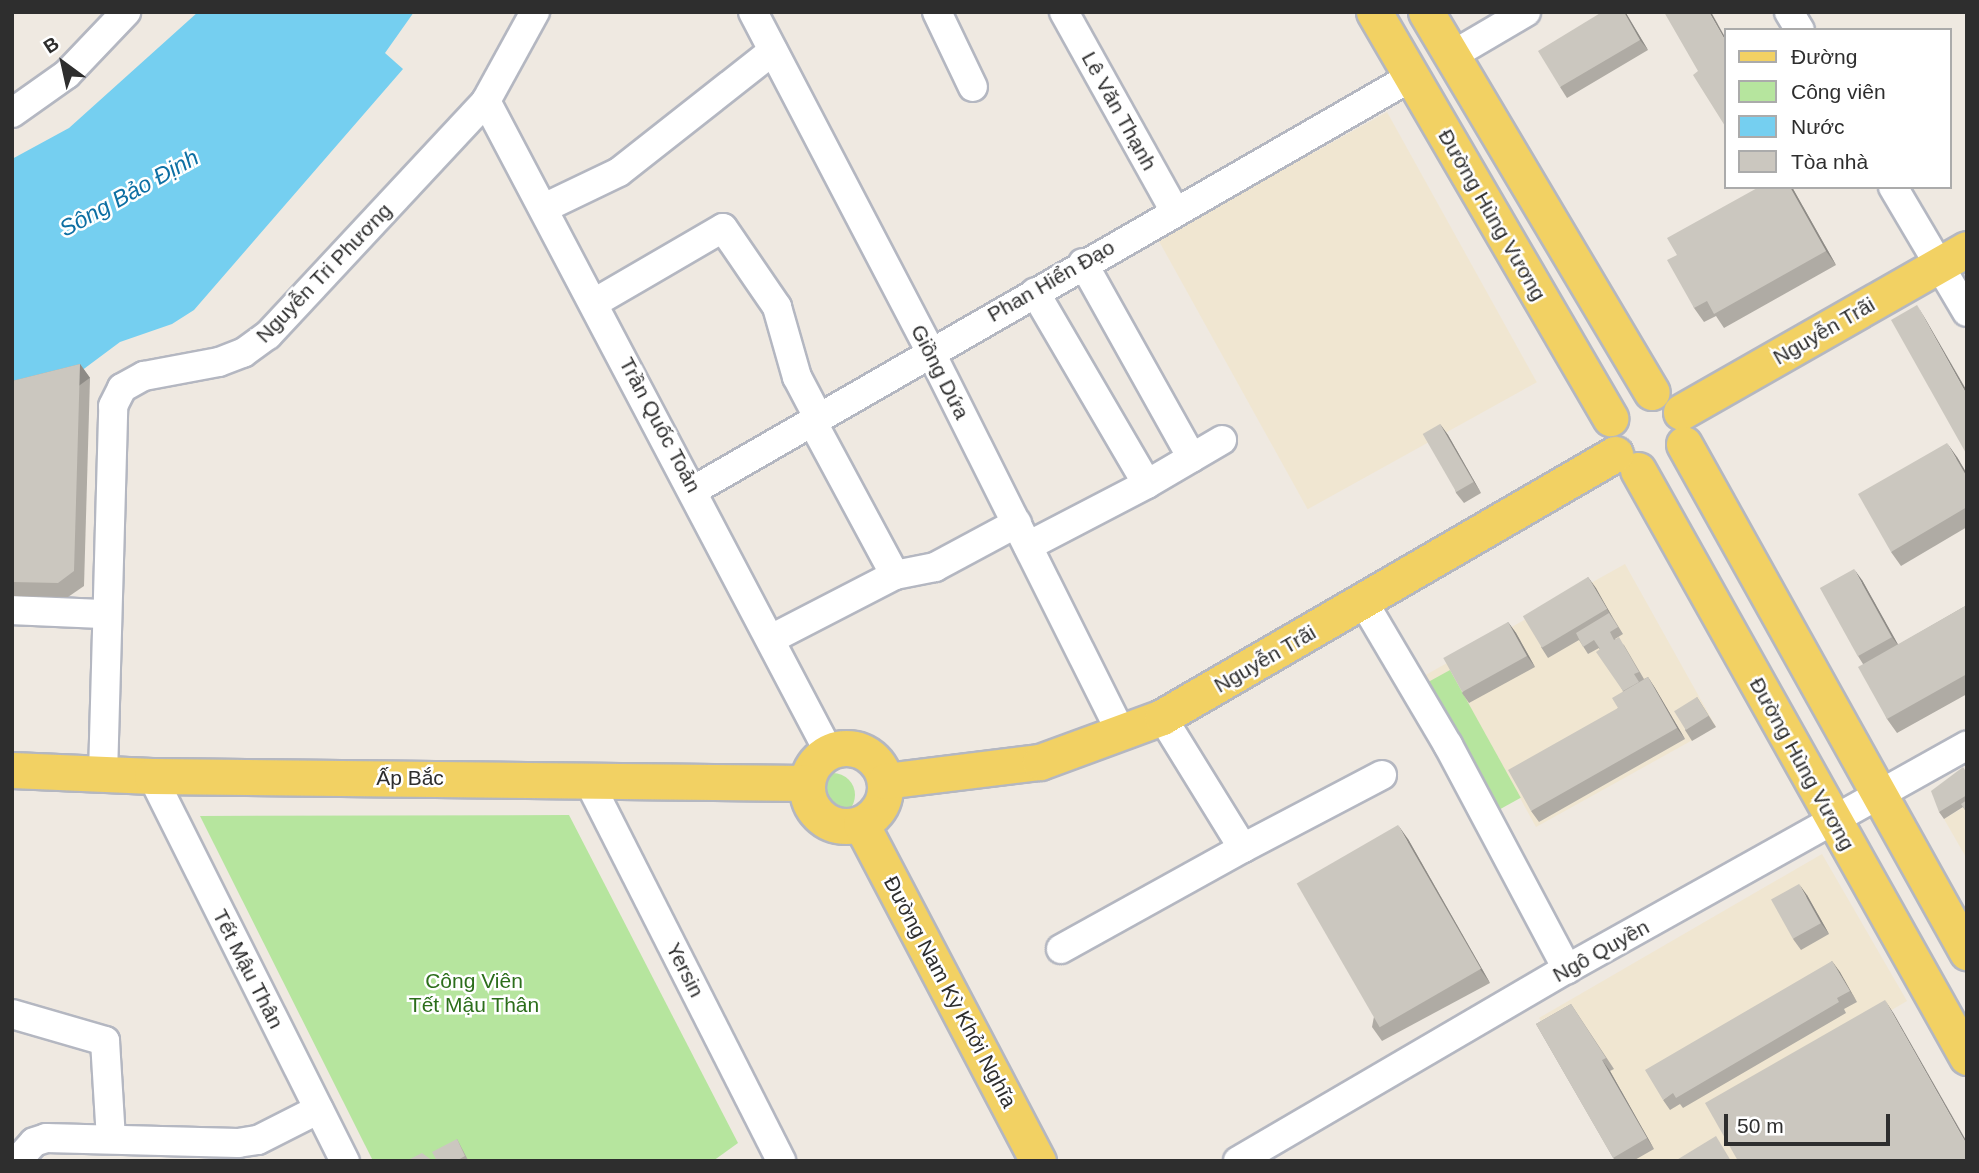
<!DOCTYPE html>
<html>
<head>
<meta charset="utf-8">
<style>
  body { margin:0 }
  #map { position:relative; width:1979px; height:1173px; overflow:hidden; background:#efe9e1; font-family:Arial,sans-serif }
  div>[style] { position:absolute }
  .education>* { inset:0; background:#f0e6d1; transform-origin:0 0 }
  .green>* { inset:0; background:#b6e59e; transform-origin:0 0 }
  .round { border-radius:50% }
  .water>* { inset:0; background:#75cff0 }
  .roads { filter:drop-shadow(2px 0 #b4b7c1) drop-shadow(-2px 0 #b4b7c1) drop-shadow(0 2px #b4b7c1) drop-shadow(0 -2px #b4b7c1) }
  .minor>* { height:28px; margin:-14px; padding:0 14px; transform-origin:14px; border-radius:14px; background:#fff }
  .major>* { height:35px; margin:-17.5px; padding:0 17.5px; transform-origin:17.5px; border-radius:17.5px; background:#f2d163 }
  .major>.ring { margin:-17.5px; padding:0; box-sizing:content-box; background:none; border:35px solid #f2d163; border-radius:50% }
  .wall>* { inset:0; background:#afaba4 }
  .shaded-wall>* { inset:0; background:#8e8b86; transform-origin:0 0 }
  .building>* { inset:0; background:#cbc7bf; transform-origin:0 0 }
  span { translate:-50% -50%; white-space:nowrap; text-align:center; line-height:1.15; -webkit-text-stroke:5px #fff; paint-order:stroke }
  .street-label { font-size:21px; color:#2e2e2e }
  .park-label { font-size:21px; color:#2c6e1b }
  .water-label { font-size:23px; color:#0d6fa3; font-style:italic }
  .frame { position:absolute; inset:0; border:14px solid #2e2e2e; pointer-events:none }
  .legend { position:absolute; left:1724px; top:28px; width:228px; height:161px; box-sizing:border-box; background:#fff; border:2px solid #ababab; margin:0; padding:9px 12px; list-style:none; font-size:21px; color:#2e2e2e }
  .legend li { display:flex; align-items:center; gap:14px; height:35px }
  .legend b { width:35px; border:2px solid #ababab }
  .north { position:absolute; left:28px; top:28px; width:70px; height:70px; -webkit-text-stroke:5px #fff; paint-order:stroke; rotate:327deg; font-size:19px; font-weight:700; line-height:28px; text-align:center; color:#2e2e2e }
  .north::after { content:''; display:block; margin:auto; width:24px; height:32px; background:#2e2e2e; clip-path:polygon(50% 0,100% 100%,50% 72%,0 100%) }
  .scale { position:absolute; left:1724px; top:1114px; width:166px; height:32px; box-sizing:border-box; border:4px solid #2e2e2e; border-top:0; padding-left:9px; font-size:21px; line-height:24px; white-space:nowrap; color:#2e2e2e; -webkit-text-stroke:5px #fff; paint-order:stroke }
</style>
</head>
<body>
<div id="map">
  <div class="education">
    <div style="left:1387px;top:112px;width:309px;height:262px;rotate:61deg"></div>
    <div style="clip-path:polygon(1625px 564px,1716px 727px,1536px 827px,1520px 798px,1404px 687px)"></div>
    <div style="clip-path:polygon(1967px 805px,1967px 859px,1944px 819px)"></div>
    <div style="clip-path:polygon(1822px 854px,1907px 1001px,1732px 1103px,1765px 1161px,1622px 1161px,1539px 1018px)"></div>
  </div>
  <div class="green">
    <div style="left:1450px;top:670px;width:146px;height:44px;rotate:61deg"></div>
    <div class="round" style="left:811px;top:773px;width:44px;height:44px"></div>
    <div style="clip-path:polygon(569px 815px,738px 1143px,713px 1161px,373px 1161px,200px 816px)"></div>
  </div>
  <div class="water">
    <div style="clip-path:polygon(198px 12px,414px 12px,385px 53px,403px 69px,194px 310px,172px 324px,120px 342px,73px 377px,12px 391px,12px 159px,69px 128px)"></div>
  </div>
  <div class="roads">
    <div class="minor">
      <div style="left:753px;top:12px;width:382px;rotate:62.4deg"></div>
      <div style="left:930px;top:351px;width:429px;rotate:63.4deg"></div>
      <div style="left:937px;top:12px;width:83px;rotate:64.4deg"></div>
      <div style="left:1064px;top:12px;width:227px;rotate:60.9deg"></div>
      <div style="left:1789px;top:12px;width:21px;rotate:59deg"></div>
      <div style="left:1451px;top:56px;width:87px;rotate:-30.4deg"></div>
      <div style="left:486px;top:101px;width:736px;rotate:62.22deg"></div>
      <div style="left:12px;top:113px;width:67px;rotate:-35.3deg"></div>
      <div style="left:67px;top:74px;width:86px;rotate:-46.4deg"></div>
      <div style="left:1893px;top:187px;width:145px;rotate:59.4deg"></div>
      <div style="left:544px;top:208px;width:83px;rotate:-25.6deg"></div>
      <div style="left:619px;top:172px;width:196px;rotate:-38.2deg"></div>
      <div style="left:1083px;top:263px;width:223px;rotate:60.8deg"></div>
      <div style="left:594px;top:303px;width:149px;rotate:-30.2deg"></div>
      <div style="left:723px;top:228px;width:96px;rotate:55.6deg"></div>
      <div style="left:777px;top:307px;width:73px;rotate:74.1deg"></div>
      <div style="left:797px;top:377px;width:45px;rotate:62.3deg"></div>
      <div style="left:812px;top:421px;width:175px;rotate:61.7deg"></div>
      <div style="left:1147px;top:484px;width:87px;rotate:-30.4deg"></div>
      <div style="left:694px;top:490px;width:827px;rotate:-29.94deg"></div>
      <div style="left:1028px;top:546px;width:134px;rotate:-27.5deg"></div>
      <div style="left:1147px;top:484px;width:222px;rotate:-120.3deg"></div>
      <div style="left:1364px;top:603px;width:165px;rotate:59.4deg"></div>
      <div style="left:1448px;top:745px;width:254px;rotate:62deg"></div>
      <div style="left:12px;top:610px;width:93px;rotate:2.5deg"></div>
      <div style="left:771px;top:639px;width:140px;rotate:-27.3deg"></div>
      <div style="left:895px;top:575px;width:41px;rotate:-11.3deg"></div>
      <div style="left:935px;top:567px;width:93px;rotate:-28.2deg"></div>
      <div style="left:1162px;top:717px;width:154px;rotate:58.3deg"></div>
      <div style="left:1243px;top:848px;width:157px;rotate:-27.7deg"></div>
      <div style="left:103px;top:775px;width:369px;rotate:-88.4deg"></div>
      <div style="left:113px;top:406px;width:20px;rotate:-63deg"></div>
      <div style="left:122px;top:388px;width:25px;rotate:-29deg"></div>
      <div style="left:144px;top:376px;width:76px;rotate:-10.6deg"></div>
      <div style="left:219px;top:362px;width:26px;rotate:-21deg"></div>
      <div style="left:243px;top:353px;width:31px;rotate:-36deg"></div>
      <div style="left:268px;top:335px;width:320px;rotate:-47deg"></div>
      <div style="left:486px;top:101px;width:102px;rotate:-61.2deg"></div>
      <div style="left:152px;top:776px;width:431px;rotate:63.4deg"></div>
      <div style="left:588px;top:780px;width:427px;rotate:63.1deg"></div>
      <div style="left:1061px;top:949px;width:208px;rotate:-29deg"></div>
      <div style="left:12px;top:1014px;width:97px;rotate:16.2deg"></div>
      <div style="left:105px;top:1041px;width:98px;rotate:86.5deg"></div>
      <div style="left:17px;top:1161px;width:25px;rotate:-48deg"></div>
      <div style="left:34px;top:1142px;width:13px;rotate:-18deg"></div>
      <div style="left:46px;top:1138px;width:192px;rotate:1.5deg"></div>
      <div style="left:238px;top:1143px;width:20px;rotate:-9deg"></div>
      <div style="left:258px;top:1140px;width:68px;rotate:-26.9deg"></div>
      <div style="left:1238px;top:1161px;width:381px;rotate:-30.3deg"></div>
      <div style="left:1567px;top:969px;width:458px;rotate:-29.2deg"></div>
    </div>
    <div class="major">
      <div style="left:1374px;top:12px;width:470px;rotate:59.8deg"></div>
      <div style="left:1426px;top:12px;width:442px;rotate:59.3deg"></div>
      <div style="left:1681px;top:412px;width:329px;rotate:-29.7deg"></div>
      <div style="left:1684px;top:444px;width:582px;rotate:60.88deg"></div>
      <div style="left:1638px;top:470px;width:673px;rotate:60.73deg"></div>
      <div class="ring" style="left:807px;top:748px;width:43px;height:43px"></div>
      <div style="left:12px;top:770px;width:140px;rotate:2.5deg"></div>
      <div style="left:152px;top:776px;width:655px;rotate:0.61deg"></div>
      <div style="left:885px;top:781px;width:156px;rotate:-7deg"></div>
      <div style="left:1040px;top:762px;width:130px;rotate:-20.2deg"></div>
      <div style="left:1162px;top:717px;width:524px;rotate:-30.14deg"></div>
      <div style="left:861px;top:824px;width:381px;rotate:62.3deg"></div>
    </div>
  </div>
  <div class="wall">
    <div style="clip-path:polygon(1625px 12px,1648px 50px,1567px 98px,1560px 87px)"></div>
    <div style="clip-path:polygon(1792px 187px,1836px 265px,1724px 328px,1716px 316px,1704px 322px,1694px 308px,1677px 255px)"></div>
    <div style="clip-path:polygon(80px 364px,90px 378px,84px 586px,68px 597px,12px 596px,12px 381px)"></div>
    <div style="clip-path:polygon(1440px 424px,1448px 435px,1481px 493px,1464px 503px,1456px 493px)"></div>
    <div style="clip-path:polygon(1957px 457px,1967px 474px,1967px 527px,1901px 566px,1891px 552px)"></div>
    <div style="clip-path:polygon(1588px 577px,1623px 634px,1615px 639px,1624px 645px,1644px 679px,1648px 677px,1655px 688px,1685px 739px,1539px 822px,1531px 811px,1618px 708px,1623px 691px,1599px 648px,1588px 654px,1579px 640px,1548px 658px,1541px 647px)"></div>
    <div style="clip-path:polygon(1862px 580px,1898px 645px,1967px 605px,1967px 694px,1897px 733px,1887px 719px,1863px 664px,1858px 656px)"></div>
    <div style="clip-path:polygon(1508px 622px,1516px 633px,1535px 667px,1469px 703px,1462px 693px)"></div>
    <div style="clip-path:polygon(1697px 697px,1716px 727px,1692px 741px,1685px 730px)"></div>
    <div style="clip-path:polygon(1967px 772px,1967px 813px,1963px 807px,1944px 819px,1939px 812px)"></div>
    <div style="clip-path:polygon(1408px 839px,1490px 983px,1382px 1041px,1372px 1027px)"></div>
    <div style="clip-path:polygon(1807px 895px,1829px 934px,1801px 950px,1793px 939px)"></div>
    <div style="clip-path:polygon(1832px 961px,1857px 1002px,1844px 1009px,1846px 1013px,1683px 1108px,1680px 1104px,1670px 1110px,1663px 1100px)"></div>
    <div style="clip-path:polygon(1571px 1004px,1614px 1069px,1610px 1071px,1654px 1149px,1633px 1161px,1615px 1161px,1536px 1024px)"></div>
    <div style="clip-path:polygon(457px 1139px,468px 1160px,437px 1161px)"></div>
  </div>
  <div class="shaded-wall">
    <div style="clip-path:polygon(1624px 12px,1626px 13px,1648px 50px,1640px 40px)"></div>
    <div style="clip-path:polygon(1709px 12px,1711px 12px,1725px 37px,1725px 40px)"></div>
    <div style="clip-path:polygon(1790px 187px,1792px 187px,1836px 265px,1826px 251px)"></div>
    <div style="clip-path:polygon(1917px 305px,1926px 320px,1967px 391px,1967px 395px)"></div>
    <div style="left:80px;top:364px;width:17px;height:207px;rotate:54deg"></div>
    <div style="clip-path:polygon(1440px 424px,1448px 435px,1481px 493px,1474px 482px)"></div>
    <div style="clip-path:polygon(1947px 443px,1957px 457px,1967px 474px,1967px 477px)"></div>
    <div style="clip-path:polygon(1854px 569px,1862px 580px,1900px 648px,1892px 637px)"></div>
    <div style="clip-path:polygon(1588px 577px,1596px 588px,1614px 620px,1607px 609px)"></div>
    <div style="clip-path:polygon(1508px 622px,1516px 633px,1535px 667px,1527px 656px)"></div>
    <div style="clip-path:polygon(1648px 677px,1655px 688px,1685px 739px,1677px 728px)"></div>
    <div style="clip-path:polygon(1398px 825px,1408px 839px,1490px 983px,1480px 969px)"></div>
    <div style="clip-path:polygon(1799px 884px,1807px 895px,1829px 934px,1821px 923px)"></div>
    <div style="clip-path:polygon(1832px 961px,1840px 972px,1857px 1002px,1850px 991px)"></div>
    <div style="clip-path:polygon(1885px 1000px,1894px 1014px,1967px 1142px,1967px 1145px)"></div>
    <div style="clip-path:polygon(1602px 1060px,1610px 1071px,1654px 1149px,1647px 1138px)"></div>
  </div>
  <div class="building">
    <div style="clip-path:polygon(1602px 12px,1624px 12px,1640px 40px,1560px 87px,1538px 51px)"></div>
    <div style="clip-path:polygon(1664px 12px,1709px 12px,1725px 40px,1725px 126px,1693px 75px,1698px 71px)"></div>
    <div style="clip-path:polygon(1759px 187px,1790px 187px,1826px 251px,1714px 314px,1707px 301px,1694px 308px,1667px 260px,1677px 255px,1667px 238px)"></div>
    <div style="clip-path:polygon(1917px 305px,1967px 395px,1967px 455px,1891px 320px)"></div>
    <div style="clip-path:polygon(80px 364px,74px 571px,58px 583px,12px 582px,12px 381px)"></div>
    <div style="left:1440px;top:424px;width:67px;height:20px;rotate:60deg"></div>
    <div style="clip-path:polygon(1947px 443px,1967px 477px,1967px 507px,1891px 552px,1858px 494px)"></div>
    <div style="left:1854px;top:569px;width:78px;height:39px;rotate:61deg"></div>
    <div style="left:1588px;top:577px;width:37px;height:76px;rotate:59deg"></div>
    <div style="clip-path:polygon(1967px 605px,1967px 674px,1887px 719px,1858px 667px)"></div>
    <div style="clip-path:polygon(1609px 613px,1618px 627px,1610px 632px,1614px 640px,1619px 637px,1639px 672px,1634px 674px,1639px 682px,1623px 691px,1596px 652px,1600px 649px,1594px 640px,1583px 647px,1576px 633px)"></div>
    <div style="left:1508px;top:622px;width:39px;height:74px;rotate:61deg"></div>
    <div style="clip-path:polygon(1648px 677px,1677px 728px,1531px 811px,1508px 770px,1618px 708px,1612px 698px)"></div>
    <div style="left:1697px;top:697px;width:22px;height:27px;rotate:58deg"></div>
    <div style="clip-path:polygon(1963px 767px,1967px 773px,1967px 795px,1939px 812px,1931px 791px)"></div>
    <div style="clip-path:polygon(1967px 800px,1967px 813px,1961px 804px)"></div>
    <div style="left:1398px;top:825px;width:166px;height:117px;rotate:60deg"></div>
    <div style="left:1799px;top:884px;width:45px;height:32px;rotate:61deg"></div>
    <div style="clip-path:polygon(1832px 961px,1850px 991px,1837px 998px,1839px 1002px,1676px 1098px,1673px 1093px,1663px 1100px,1645px 1070px)"></div>
    <div style="clip-path:polygon(1885px 1000px,1967px 1145px,1967px 1161px,1738px 1161px,1705px 1103px)"></div>
    <div style="clip-path:polygon(1571px 1004px,1606px 1058px,1602px 1060px,1647px 1138px,1613px 1158px,1536px 1024px)"></div>
    <div style="clip-path:polygon(1716px 1136px,1731px 1161px,1675px 1161px)"></div>
    <div style="clip-path:polygon(457px 1139px,465px 1156px,456px 1161px,437px 1161px,432px 1152px)"></div>
    <div style="clip-path:polygon(422px 1153px,433px 1161px,406px 1161px)"></div>
  </div>
  <div class="street-label">
    <span style="left:1119px;top:111px;rotate:61deg">Lê Văn Thạnh</span>
    <span style="left:1492px;top:215px;rotate:60deg">Đường Hùng Vương</span>
    <span style="left:324px;top:273px;rotate:-46deg">Nguyễn Tri Phương</span>
    <span style="left:1051px;top:281px;rotate:-30deg">Phan Hiển Đạo</span>
    <span style="left:1824px;top:331px;rotate:-30deg">Nguyễn Trãi</span>
    <span style="left:940px;top:372px;rotate:63deg">Giồng Dứa</span>
    <span style="left:660px;top:425px;rotate:62deg">Trần Quốc Toản</span>
    <span style="left:1265px;top:659px;rotate:-30deg">Nguyễn Trãi</span>
    <span style="left:1802px;top:764px;rotate:61deg">Đường Hùng Vương</span>
    <span style="left:410px;top:778px">Ấp Bắc</span>
    <span style="left:1601px;top:951px;rotate:-29deg">Ngô Quyền</span>
    <span style="left:248px;top:969px;rotate:63deg">Tết Mậu Thân</span>
    <span style="left:685px;top:970px;rotate:63deg">Yersin</span>
    <span style="left:950px;top:992px;rotate:62deg">Đường Nam Kỳ Khởi Nghĩa</span>
  </div>
  <div class="park-label">
    <span style="left:474px;top:993px">Công Viên<br>Tết Mậu Thân</span>
  </div>
  <div class="water-label">
    <span style="left:129px;top:193px;rotate:-29deg">Sông Bảo Định</span>
  </div>
  <div class="frame"></div>
  <ul class="legend">
  <li><b style="height:9px;background:#f2d163"></b>Đường</li>
  <li><b style="height:19px;background:#b6e59e"></b>Công viên</li>
  <li><b style="height:19px;background:#75cff0"></b>Nước</li>
  <li><b style="height:19px;background:#cbc7bf"></b>Tòa nhà</li>
  </ul>
  <div class="north">B</div>
  <div class="scale">50 m</div>
</div>
</body>
</html>
